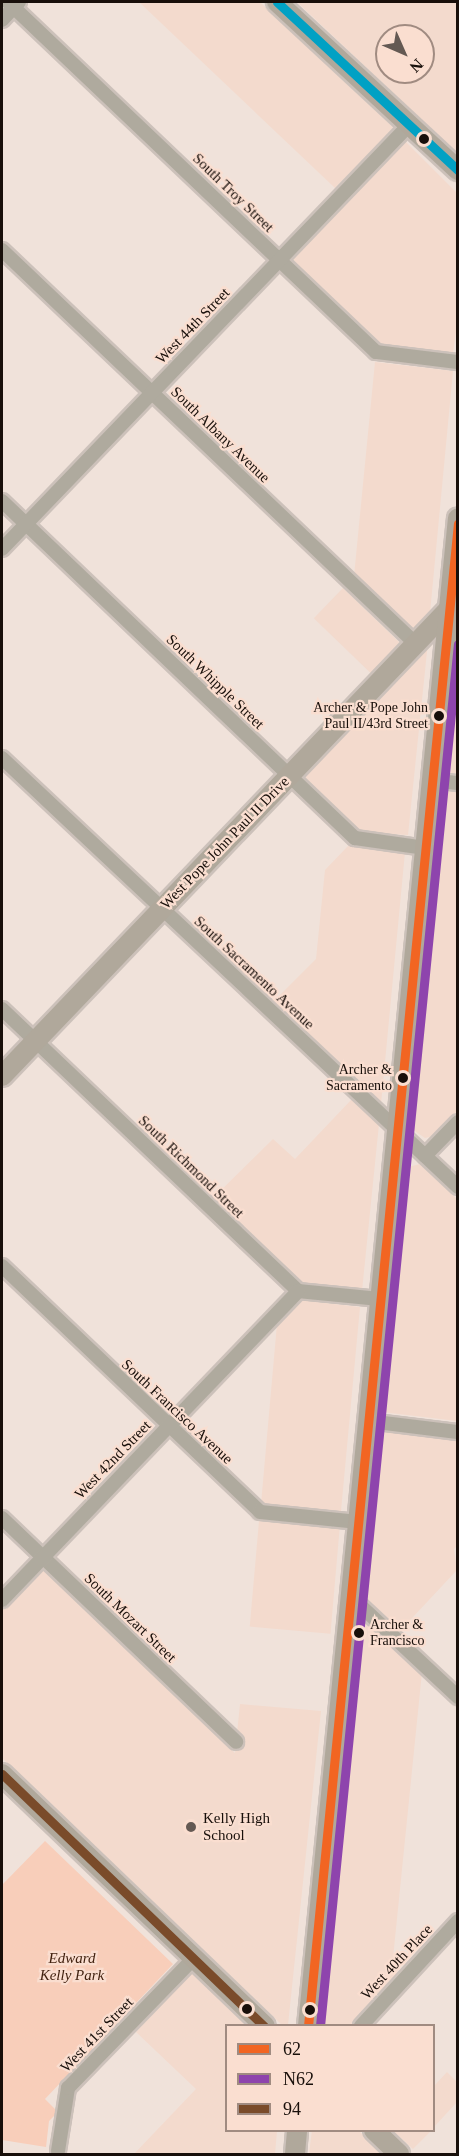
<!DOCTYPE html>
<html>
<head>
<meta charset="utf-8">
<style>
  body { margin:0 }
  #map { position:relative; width:459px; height:2156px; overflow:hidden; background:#f0e2da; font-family:Georgia,serif }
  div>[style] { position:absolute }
  .built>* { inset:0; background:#f3dacd; transform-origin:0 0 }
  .green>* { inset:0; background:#f8ceba }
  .roads { filter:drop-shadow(2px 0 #ccc1ba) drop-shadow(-2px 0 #ccc1ba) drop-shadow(0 2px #ccc1ba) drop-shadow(0 -2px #ccc1ba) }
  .street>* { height:14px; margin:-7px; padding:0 7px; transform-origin:7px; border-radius:7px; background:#afaa9e }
  .secondary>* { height:20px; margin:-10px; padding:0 10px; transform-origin:10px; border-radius:10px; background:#b0a89b }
  .bus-1>* { height:9px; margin:-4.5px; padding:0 4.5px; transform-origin:4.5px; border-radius:4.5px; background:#f26522 }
  .bus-2>* { height:9px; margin:-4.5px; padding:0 4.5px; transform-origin:4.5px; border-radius:4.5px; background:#8e44ad }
  .bus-3>* { height:9px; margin:-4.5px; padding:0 4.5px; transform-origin:4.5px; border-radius:4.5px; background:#7a4b2a }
  .bus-4>* { height:9px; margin:-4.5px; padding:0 4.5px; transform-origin:4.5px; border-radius:4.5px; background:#01a1c4 }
  .dots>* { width:16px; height:16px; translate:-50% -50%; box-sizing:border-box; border:3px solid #faded0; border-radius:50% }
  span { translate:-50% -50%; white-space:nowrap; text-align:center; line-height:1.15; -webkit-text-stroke:4.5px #faded0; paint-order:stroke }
  .bus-label { font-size:14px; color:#180f0a }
  .right { translate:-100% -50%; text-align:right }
  .left { translate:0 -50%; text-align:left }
  .street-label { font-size:15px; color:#180f0a }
  .poi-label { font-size:15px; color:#180f0a }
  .park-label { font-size:15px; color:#3f1f0d; font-style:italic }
  .frame { position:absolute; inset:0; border:3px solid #180f0a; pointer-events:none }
  .legend { position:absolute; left:225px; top:2024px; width:210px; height:108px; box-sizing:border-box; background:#faded0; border:2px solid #a08b81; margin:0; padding:8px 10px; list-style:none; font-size:18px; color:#180f0a }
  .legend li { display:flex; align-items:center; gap:12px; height:30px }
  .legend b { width:30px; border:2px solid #a08b81 }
  .north { position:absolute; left:375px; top:24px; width:60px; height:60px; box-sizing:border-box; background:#faded0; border:2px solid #a08b81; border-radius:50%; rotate:135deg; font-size:16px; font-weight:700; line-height:24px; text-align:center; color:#180f0a }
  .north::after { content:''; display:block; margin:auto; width:21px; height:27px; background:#645953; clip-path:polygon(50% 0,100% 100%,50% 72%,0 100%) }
</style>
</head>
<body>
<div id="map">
  <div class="built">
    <div style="clip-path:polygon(139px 2px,260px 2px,394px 128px,335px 188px)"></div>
    <div style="clip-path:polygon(evenodd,297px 2px,457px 2px,457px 153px,297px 2px,387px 36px,423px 36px,423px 72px,387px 72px,387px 36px)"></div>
    <div style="clip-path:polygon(404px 140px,457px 193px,458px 318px,453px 353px,377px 344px,289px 260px)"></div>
    <div style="clip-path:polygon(375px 362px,453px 371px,430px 613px,413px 632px,354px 576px)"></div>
    <div style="left:343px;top:588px;width:84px;height:42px;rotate:44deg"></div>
    <div style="clip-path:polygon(428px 642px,408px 835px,359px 832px,302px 776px)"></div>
    <div style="clip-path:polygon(457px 654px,457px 774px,446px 772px)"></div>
    <div style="clip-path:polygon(445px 789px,458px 790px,457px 1111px,434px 1136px,425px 1138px,409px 1127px)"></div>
    <div style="clip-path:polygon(349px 845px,405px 852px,381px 1104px,273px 1002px,316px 959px,325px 870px)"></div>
    <div style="clip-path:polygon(352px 1099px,379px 1124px,362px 1291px,299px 1284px,211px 1200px,273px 1139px,295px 1159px)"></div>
    <div style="clip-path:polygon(420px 1164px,457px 1199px,457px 1421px,382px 1412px,408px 1167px)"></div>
    <div style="clip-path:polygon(300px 1300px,360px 1307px,341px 1511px,261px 1504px,277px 1324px)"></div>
    <div style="clip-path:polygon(380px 1431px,458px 1440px,458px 1545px,454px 1549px,457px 1570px,399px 1632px,364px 1598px)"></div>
    <div style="left:259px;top:1521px;width:81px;height:106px;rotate:5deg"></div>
    <div style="clip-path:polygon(41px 1568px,235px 1753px,240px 1704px,321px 1711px,288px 2025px,282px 2025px,2px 1758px,2px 1610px)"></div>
    <div style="clip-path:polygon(363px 1619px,422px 1672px,392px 1968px,398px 1974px,351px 2025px,322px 2026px)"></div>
    <div style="clip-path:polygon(192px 1972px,249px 2025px,226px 2026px,226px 2130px,277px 2131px,275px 2154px,134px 2154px,196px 2089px,136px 2032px)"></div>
    <div style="clip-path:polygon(447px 2072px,457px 2082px,457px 2102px,434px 2127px,434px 2086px)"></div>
    <div style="clip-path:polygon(312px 2130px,359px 2131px,383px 2154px,309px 2154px)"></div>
    <div style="clip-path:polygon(393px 2131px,431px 2131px,413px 2149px)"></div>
  </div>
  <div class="green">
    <div style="clip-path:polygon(45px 1841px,173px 1964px,45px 2099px,58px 2112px,49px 2121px,46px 2147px,2px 2140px,2px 1885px)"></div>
  </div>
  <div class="roads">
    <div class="street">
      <div style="left:8px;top:2px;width:508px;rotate:43.56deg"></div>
      <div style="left:376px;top:352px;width:83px;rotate:7deg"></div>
      <div style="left:2px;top:20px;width:25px;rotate:-47deg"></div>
      <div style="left:2px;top:250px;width:572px;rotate:43.58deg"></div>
      <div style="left:2px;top:501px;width:488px;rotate:43.7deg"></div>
      <div style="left:355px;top:838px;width:71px;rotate:8.1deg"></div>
      <div style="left:2px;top:549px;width:588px;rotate:-46.17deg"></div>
      <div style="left:2px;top:758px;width:626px;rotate:43.25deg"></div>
      <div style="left:432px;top:780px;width:26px;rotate:7deg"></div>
      <div style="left:2px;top:1009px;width:409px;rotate:43.6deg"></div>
      <div style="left:298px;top:1291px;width:82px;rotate:5.6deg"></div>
      <div style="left:425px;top:1156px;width:47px;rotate:-45.9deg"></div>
      <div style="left:2px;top:1266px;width:356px;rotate:43.6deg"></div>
      <div style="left:260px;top:1512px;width:99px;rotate:5.8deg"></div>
      <div style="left:368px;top:1421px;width:91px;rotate:7deg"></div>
      <div style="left:2px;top:1518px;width:324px;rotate:43.7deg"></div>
      <div style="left:350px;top:1596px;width:148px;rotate:43.1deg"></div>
      <div style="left:2px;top:1600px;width:428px;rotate:-46.2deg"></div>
      <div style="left:361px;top:2026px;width:143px;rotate:-47.3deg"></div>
      <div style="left:58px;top:2151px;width:64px;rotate:-81deg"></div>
      <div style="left:68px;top:2088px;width:181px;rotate:-45.9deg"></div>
    </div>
    <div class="secondary">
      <div style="left:277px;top:2px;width:247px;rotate:42.9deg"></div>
      <div style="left:2px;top:1076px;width:645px;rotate:-46.26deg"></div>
      <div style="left:2px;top:1774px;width:364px;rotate:43.8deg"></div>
      <div style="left:308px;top:2026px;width:1515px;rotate:-84.32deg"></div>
      <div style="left:374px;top:2130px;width:35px;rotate:44deg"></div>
      <div style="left:295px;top:2154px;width:24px;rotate:-85deg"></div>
    </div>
  </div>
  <div class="bus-1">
    <div style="left:308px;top:2026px;width:1510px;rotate:-84.3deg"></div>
  </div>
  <div class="bus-2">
    <div style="left:320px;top:2026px;width:1389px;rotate:-84.3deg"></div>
  </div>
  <div class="bus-3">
    <div style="left:2px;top:1774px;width:364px;rotate:43.9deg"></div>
  </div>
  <div class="bus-4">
    <div style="left:277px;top:2px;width:247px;rotate:42.9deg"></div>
  </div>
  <div class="dots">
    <div style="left:424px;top:139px;background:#180f0a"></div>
    <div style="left:439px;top:716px;background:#180f0a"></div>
    <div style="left:403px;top:1078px;background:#180f0a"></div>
    <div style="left:359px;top:1633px;background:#180f0a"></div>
    <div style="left:191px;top:1827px;background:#645953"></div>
    <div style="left:247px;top:2009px;background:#180f0a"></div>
    <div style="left:310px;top:2010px;background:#180f0a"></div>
  </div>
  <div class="bus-label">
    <span class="right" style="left:428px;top:716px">Archer &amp; Pope John<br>Paul II/43rd Street</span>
    <span class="right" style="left:392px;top:1078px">Archer &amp;<br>Sacramento</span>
    <span class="left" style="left:370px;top:1633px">Archer &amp;<br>Francisco</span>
  </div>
  <div class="street-label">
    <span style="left:233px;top:193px;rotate:44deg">South Troy Street</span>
    <span style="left:193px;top:326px;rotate:-46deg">West 44th Street</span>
    <span style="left:220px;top:435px;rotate:44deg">South Albany Avenue</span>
    <span style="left:215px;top:682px;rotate:44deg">South Whipple Street</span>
    <span style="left:225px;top:843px;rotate:-46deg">West Pope John Paul II Drive</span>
    <span style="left:254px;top:973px;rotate:43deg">South Sacramento Avenue</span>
    <span style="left:191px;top:1167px;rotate:44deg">South Richmond Street</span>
    <span style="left:177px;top:1412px;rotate:43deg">South Francisco Avenue</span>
    <span style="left:113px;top:1460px;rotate:-46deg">West 42nd Street</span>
    <span style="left:130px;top:1618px;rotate:44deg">South Mozart Street</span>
    <span style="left:397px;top:1962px;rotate:-47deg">West 40th Place</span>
    <span style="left:97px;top:2035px;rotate:-46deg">West 41st Street</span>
  </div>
  <div class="poi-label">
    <span class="left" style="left:203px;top:1827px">Kelly High<br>School</span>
  </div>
  <div class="park-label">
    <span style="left:72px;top:1967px">Edward<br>Kelly Park</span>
  </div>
  <div class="frame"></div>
  <ul class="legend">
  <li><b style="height:8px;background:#f26522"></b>62</li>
  <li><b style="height:8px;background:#8e44ad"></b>N62</li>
  <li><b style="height:8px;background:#7a4b2a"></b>94</li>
  </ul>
  <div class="north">N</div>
</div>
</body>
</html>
